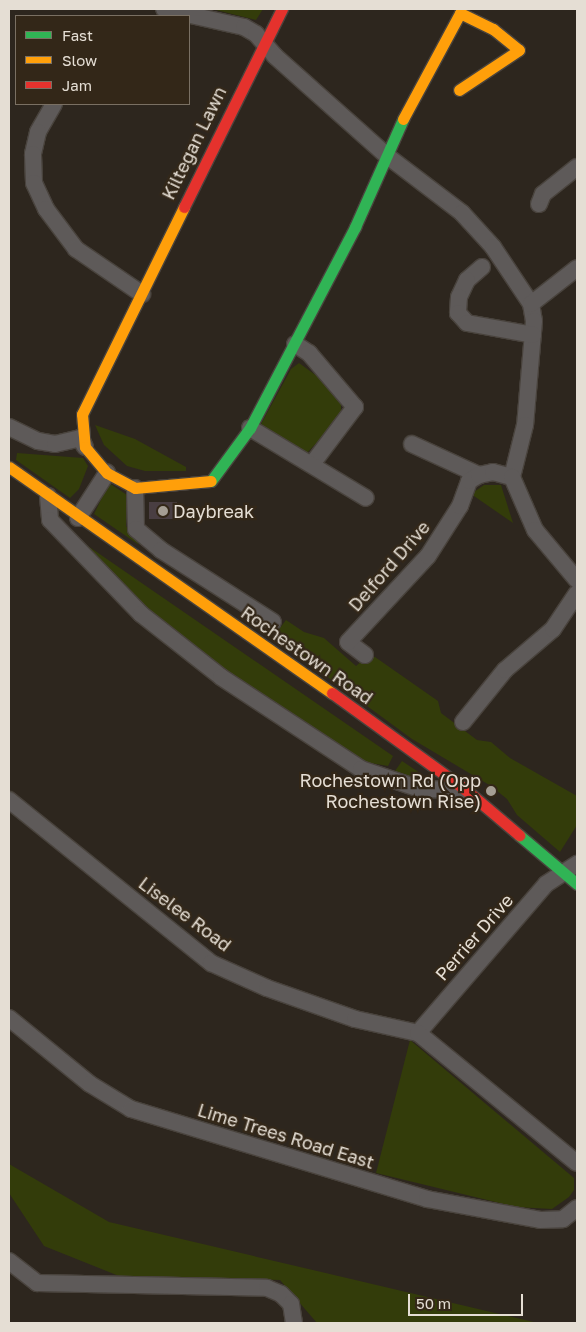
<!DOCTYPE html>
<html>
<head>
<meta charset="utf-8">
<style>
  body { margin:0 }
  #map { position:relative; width:586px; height:1332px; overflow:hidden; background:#2d261e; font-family:"Golos Text",sans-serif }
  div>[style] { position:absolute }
  .green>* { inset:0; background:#333c0a }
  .building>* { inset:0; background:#493e42; transform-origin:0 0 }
  .roads { filter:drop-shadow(1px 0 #49433d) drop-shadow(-1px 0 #49433d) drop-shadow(0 1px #49433d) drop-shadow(0 -1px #49433d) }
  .street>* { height:16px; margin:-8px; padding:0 8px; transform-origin:8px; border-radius:8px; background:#5e5a59 }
  .fast>* { height:11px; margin:-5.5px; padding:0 5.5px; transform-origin:5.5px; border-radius:5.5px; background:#30b455 }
  .slow>* { height:11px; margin:-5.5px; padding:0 5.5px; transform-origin:5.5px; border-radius:5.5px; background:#ff9f0a }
  .jam>* { height:11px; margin:-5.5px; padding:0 5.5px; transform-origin:5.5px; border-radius:5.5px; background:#e5322d }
  .dots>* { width:14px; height:14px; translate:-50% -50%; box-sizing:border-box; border:2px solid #332718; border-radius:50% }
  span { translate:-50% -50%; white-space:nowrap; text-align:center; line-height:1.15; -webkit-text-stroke:4.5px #332718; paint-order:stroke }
  .street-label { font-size:18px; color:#e5ded4 }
  .poi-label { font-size:18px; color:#e5ded4 }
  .left { translate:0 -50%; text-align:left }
  .right { translate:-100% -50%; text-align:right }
  .frame { position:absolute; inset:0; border:10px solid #e5ded4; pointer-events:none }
  .legend { position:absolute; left:15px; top:15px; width:175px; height:90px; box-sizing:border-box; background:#332718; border:1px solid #7a7063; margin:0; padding:6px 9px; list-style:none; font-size:15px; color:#e5ded4 }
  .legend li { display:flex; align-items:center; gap:10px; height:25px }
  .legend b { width:25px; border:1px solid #7a7063 }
  .scale { position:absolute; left:408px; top:1294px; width:115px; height:22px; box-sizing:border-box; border:2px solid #e5ded4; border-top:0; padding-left:6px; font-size:15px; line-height:18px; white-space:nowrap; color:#e5ded4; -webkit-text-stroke:4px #332718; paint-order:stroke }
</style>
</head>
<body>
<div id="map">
  <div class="green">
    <div style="clip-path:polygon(212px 9px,263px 9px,256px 20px)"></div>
    <div style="clip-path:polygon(299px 363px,321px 379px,341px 401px,341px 417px,306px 454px,261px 424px,291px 369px)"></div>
    <div style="clip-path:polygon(95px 425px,135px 439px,186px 467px,186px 471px,145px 471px,127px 466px,104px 445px)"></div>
    <div style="clip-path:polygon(17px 453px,83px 458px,88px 466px,79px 489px,70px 498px,16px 460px)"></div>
    <div style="clip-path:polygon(109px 483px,127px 495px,126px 526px,139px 545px,94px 514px)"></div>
    <div style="clip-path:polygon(484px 485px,501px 485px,513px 523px,471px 494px)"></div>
    <div style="clip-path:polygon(72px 535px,393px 756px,388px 766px,359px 761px,267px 701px,143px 611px)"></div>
    <div style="clip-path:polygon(286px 620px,304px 632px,324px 638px,356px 666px,368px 656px,375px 657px,438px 701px,441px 713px,477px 740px,491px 742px,510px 758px,577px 796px,577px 825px,560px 852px,517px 815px,507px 799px,491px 786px,412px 739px,273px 637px)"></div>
    <div style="clip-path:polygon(402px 761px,420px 773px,432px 783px,395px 771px)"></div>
    <div style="clip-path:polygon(410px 1040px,574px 1178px,574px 1190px,569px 1197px,552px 1209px,516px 1207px,376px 1173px)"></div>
    <div style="clip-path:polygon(9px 1164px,109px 1222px,538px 1323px,317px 1323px,280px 1280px,119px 1276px,44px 1246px,9px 1193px)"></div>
  </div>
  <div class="building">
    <div style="left:177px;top:502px;width:17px;height:28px;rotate:90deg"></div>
  </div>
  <div class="roads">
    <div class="street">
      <div style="left:164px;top:9px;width:82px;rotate:12.7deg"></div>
      <div style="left:244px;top:27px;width:14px;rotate:30deg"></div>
      <div style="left:256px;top:34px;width:29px;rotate:49deg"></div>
      <div style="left:275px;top:56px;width:149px;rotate:41.7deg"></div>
      <div style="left:386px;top:155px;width:96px;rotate:37.3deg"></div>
      <div style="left:462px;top:213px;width:46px;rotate:47.6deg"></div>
      <div style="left:493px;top:247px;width:69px;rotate:56.3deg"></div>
      <div style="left:531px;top:304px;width:17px;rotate:80deg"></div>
      <div style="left:534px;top:321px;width:104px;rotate:94.9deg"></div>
      <div style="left:525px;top:425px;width:54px;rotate:104deg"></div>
      <div style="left:54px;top:104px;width:32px;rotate:120deg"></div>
      <div style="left:38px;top:132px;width:23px;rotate:103deg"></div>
      <div style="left:33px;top:154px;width:29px;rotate:88deg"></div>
      <div style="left:34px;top:183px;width:29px;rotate:65deg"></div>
      <div style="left:46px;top:209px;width:50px;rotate:53.1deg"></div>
      <div style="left:76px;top:249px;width:80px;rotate:34.3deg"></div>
      <div style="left:539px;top:204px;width:11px;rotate:-68deg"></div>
      <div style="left:543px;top:194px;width:43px;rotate:-38.5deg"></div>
      <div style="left:482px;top:267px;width:20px;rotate:139deg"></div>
      <div style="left:467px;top:280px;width:19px;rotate:115deg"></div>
      <div style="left:459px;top:297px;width:16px;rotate:94deg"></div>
      <div style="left:458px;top:313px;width:13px;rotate:48deg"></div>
      <div style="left:467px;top:323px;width:67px;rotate:10.3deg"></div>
      <div style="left:531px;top:304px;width:58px;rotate:-38deg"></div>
      <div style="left:295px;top:344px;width:17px;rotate:33deg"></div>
      <div style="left:309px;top:353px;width:71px;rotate:49.6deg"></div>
      <div style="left:355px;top:407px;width:71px;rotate:127deg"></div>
      <div style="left:9px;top:427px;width:32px;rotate:26deg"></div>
      <div style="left:38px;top:441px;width:17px;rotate:10deg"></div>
      <div style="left:55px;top:444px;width:26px;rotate:-13deg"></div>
      <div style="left:80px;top:438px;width:10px;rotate:61deg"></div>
      <div style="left:250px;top:428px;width:135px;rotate:31.1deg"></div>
      <div style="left:412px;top:444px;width:74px;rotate:24.8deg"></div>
      <div style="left:135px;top:488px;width:41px;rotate:88.6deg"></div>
      <div style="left:136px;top:529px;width:33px;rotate:40deg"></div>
      <div style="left:161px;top:550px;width:133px;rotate:32.7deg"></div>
      <div style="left:48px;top:496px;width:24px;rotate:85deg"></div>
      <div style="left:50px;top:520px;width:131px;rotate:45.9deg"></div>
      <div style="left:141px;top:614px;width:102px;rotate:38.2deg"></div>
      <div style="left:221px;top:677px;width:168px;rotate:33.3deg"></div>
      <div style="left:361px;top:769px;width:62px;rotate:18.7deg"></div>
      <div style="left:420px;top:789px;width:46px;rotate:1.2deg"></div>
      <div style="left:78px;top:518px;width:54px;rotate:-57.2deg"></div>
      <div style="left:365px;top:655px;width:21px;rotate:-143deg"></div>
      <div style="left:348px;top:642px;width:117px;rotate:-47.1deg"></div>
      <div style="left:428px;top:556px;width:59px;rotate:-57.4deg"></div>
      <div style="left:460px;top:506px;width:27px;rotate:-70deg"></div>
      <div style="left:469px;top:481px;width:12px;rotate:-31deg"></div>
      <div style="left:479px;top:475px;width:14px;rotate:-12deg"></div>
      <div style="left:493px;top:472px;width:20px;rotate:15deg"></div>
      <div style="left:512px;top:477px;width:58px;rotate:66.5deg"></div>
      <div style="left:535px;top:530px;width:65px;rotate:50deg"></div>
      <div style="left:463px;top:722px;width:67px;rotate:-51.1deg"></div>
      <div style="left:505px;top:670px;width:63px;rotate:-40.5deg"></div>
      <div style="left:553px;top:629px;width:43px;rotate:-56.3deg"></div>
      <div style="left:9px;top:800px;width:260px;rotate:38.9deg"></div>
      <div style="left:211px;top:963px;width:61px;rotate:24.1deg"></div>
      <div style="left:267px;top:988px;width:93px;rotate:19.4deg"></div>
      <div style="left:355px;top:1019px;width:65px;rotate:12.5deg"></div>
      <div style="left:9px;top:1018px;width:104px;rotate:39.2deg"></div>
      <div style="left:90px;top:1084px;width:48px;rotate:31.4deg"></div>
      <div style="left:131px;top:1109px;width:309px;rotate:16.9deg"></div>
      <div style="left:427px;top:1199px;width:115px;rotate:10.5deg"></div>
      <div style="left:540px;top:1220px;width:23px;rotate:-2deg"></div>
      <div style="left:563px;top:1219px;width:18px;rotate:-38deg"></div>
      <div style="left:418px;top:1033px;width:196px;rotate:-49.3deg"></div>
      <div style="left:546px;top:884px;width:37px;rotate:-33deg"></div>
      <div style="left:418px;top:1033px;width:205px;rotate:39.3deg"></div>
      <div style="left:9px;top:1261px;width:36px;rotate:38deg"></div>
      <div style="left:37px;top:1283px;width:230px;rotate:1.2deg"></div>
      <div style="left:267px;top:1288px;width:15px;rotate:23deg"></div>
      <div style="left:281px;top:1294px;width:14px;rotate:45deg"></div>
      <div style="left:291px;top:1304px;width:19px;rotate:81deg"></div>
    </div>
    <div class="fast">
      <div style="left:211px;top:481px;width:66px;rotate:-53.7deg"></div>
      <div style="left:250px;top:428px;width:227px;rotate:-62.4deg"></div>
      <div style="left:355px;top:227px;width:118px;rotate:-66deg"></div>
      <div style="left:519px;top:835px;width:76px;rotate:40.2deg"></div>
    </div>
    <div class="slow">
      <div style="left:403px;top:119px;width:120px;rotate:-61.7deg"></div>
      <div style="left:460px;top:13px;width:37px;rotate:26deg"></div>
      <div style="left:493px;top:29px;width:33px;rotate:39deg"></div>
      <div style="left:519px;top:50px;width:72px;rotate:146.3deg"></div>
      <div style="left:184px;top:207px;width:231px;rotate:116.2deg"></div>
      <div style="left:82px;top:414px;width:33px;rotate:85deg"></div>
      <div style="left:85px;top:447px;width:34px;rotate:50deg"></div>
      <div style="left:107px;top:473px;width:32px;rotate:28deg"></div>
      <div style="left:135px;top:488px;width:76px;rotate:-5.3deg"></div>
      <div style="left:9px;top:467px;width:394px;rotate:35deg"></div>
    </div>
    <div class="jam">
      <div style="left:184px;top:207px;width:221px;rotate:-63.7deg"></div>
      <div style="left:332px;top:693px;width:165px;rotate:35.9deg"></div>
      <div style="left:466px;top:790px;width:70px;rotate:40.3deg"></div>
    </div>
  </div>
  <div class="dots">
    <div style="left:163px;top:511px;background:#a59e94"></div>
    <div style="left:491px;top:791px;background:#a59e94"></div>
  </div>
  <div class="street-label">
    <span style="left:194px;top:143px;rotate:-64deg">Kiltegan Lawn</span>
    <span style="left:389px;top:566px;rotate:-49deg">Delford Drive</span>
    <span style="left:307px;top:655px;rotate:35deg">Rochestown Road</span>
    <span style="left:185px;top:914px;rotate:37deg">Liselee Road</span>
    <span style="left:474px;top:937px;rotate:-49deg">Perrier Drive</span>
    <span style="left:286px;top:1136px;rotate:17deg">Lime Trees Road East</span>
  </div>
  <div class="poi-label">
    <span class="left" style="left:173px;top:511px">Daybreak</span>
    <span class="right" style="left:481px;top:791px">Rochestown Rd (Opp<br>Rochestown Rise)</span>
  </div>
  <div class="frame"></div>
  <ul class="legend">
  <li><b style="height:6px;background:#30b455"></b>Fast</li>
  <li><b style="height:6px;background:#ff9f0a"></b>Slow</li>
  <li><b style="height:6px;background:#e5322d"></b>Jam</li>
  </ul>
  <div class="scale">50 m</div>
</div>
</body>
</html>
